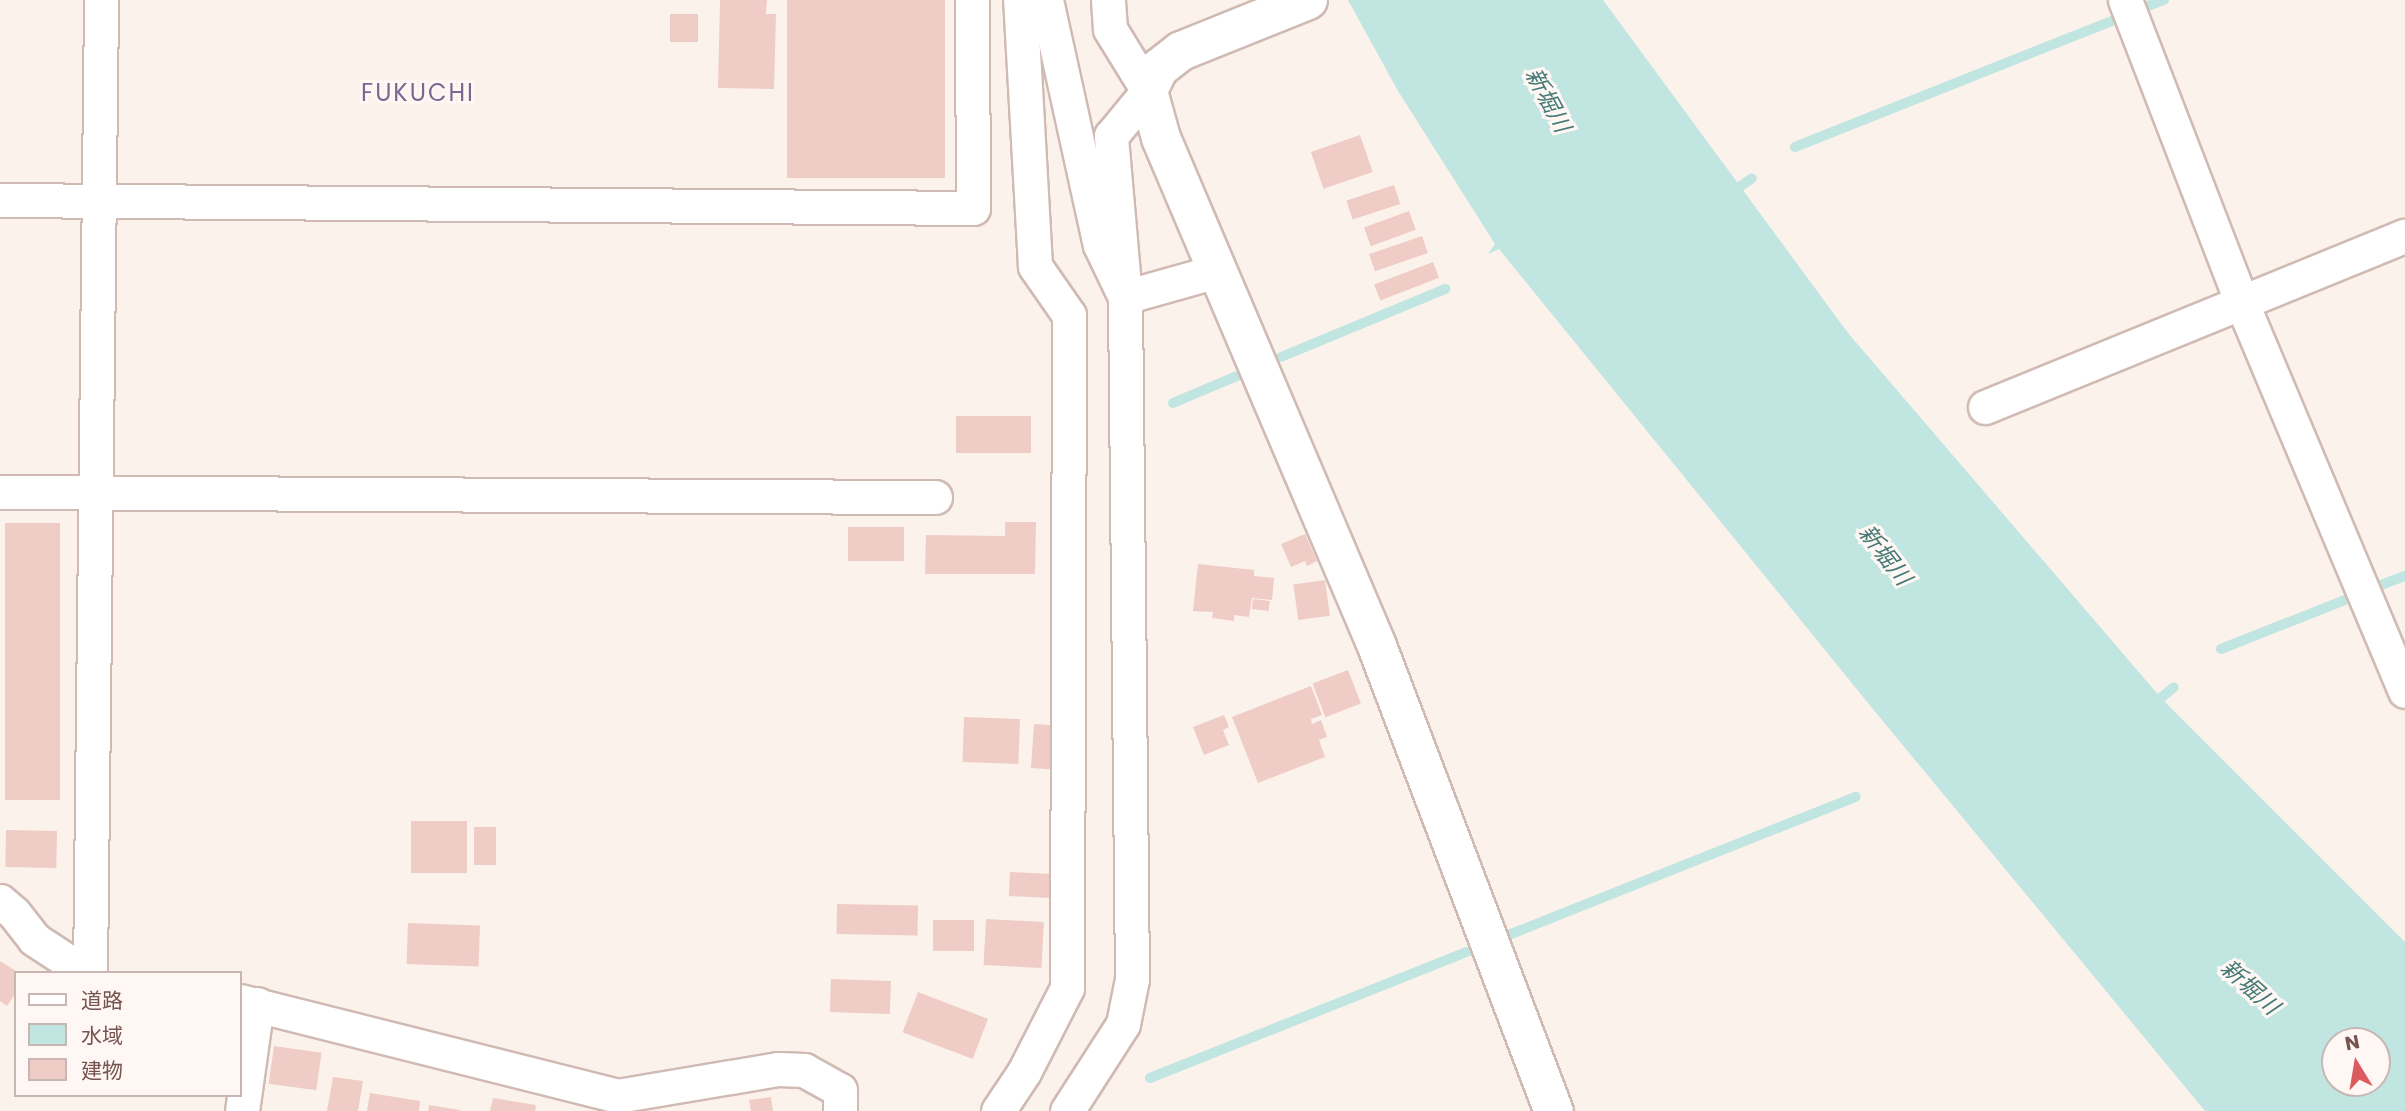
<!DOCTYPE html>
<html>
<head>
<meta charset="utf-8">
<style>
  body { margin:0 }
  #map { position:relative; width:2405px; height:1111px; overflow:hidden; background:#fcf2ec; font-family:Poppins,"Noto Sans JP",sans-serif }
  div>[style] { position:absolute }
  .water>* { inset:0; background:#c1e5e1 }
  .stream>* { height:10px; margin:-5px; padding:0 5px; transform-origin:5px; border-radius:5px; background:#c1e5e1 }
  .building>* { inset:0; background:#efccc6; transform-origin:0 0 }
  .roads { filter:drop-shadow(2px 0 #d0bab4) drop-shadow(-2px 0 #d0bab4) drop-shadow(0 2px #d0bab4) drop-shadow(0 -2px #d0bab4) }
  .minor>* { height:33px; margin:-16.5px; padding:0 16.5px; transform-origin:16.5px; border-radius:16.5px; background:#fff }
  .tertiary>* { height:38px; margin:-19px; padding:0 19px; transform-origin:19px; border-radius:19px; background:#fff }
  span { translate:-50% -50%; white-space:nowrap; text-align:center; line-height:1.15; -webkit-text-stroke:6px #fef7f3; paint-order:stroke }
  .water-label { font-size:23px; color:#447975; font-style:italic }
  .quarter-label { font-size:24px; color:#7a6891; letter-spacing:2px }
  .legend { position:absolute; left:14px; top:971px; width:228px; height:126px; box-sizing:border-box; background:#fef7f3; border:2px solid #c8b6b2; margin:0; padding:9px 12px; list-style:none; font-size:21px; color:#765450 }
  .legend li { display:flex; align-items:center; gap:14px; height:35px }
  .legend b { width:35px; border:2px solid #c8b6b2 }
  .north { position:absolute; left:2321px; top:1027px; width:70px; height:70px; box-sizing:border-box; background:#fef7f3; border:2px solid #c8b6b2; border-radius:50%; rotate:349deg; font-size:19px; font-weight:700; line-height:28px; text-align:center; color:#765450 }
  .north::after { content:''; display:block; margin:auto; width:24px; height:32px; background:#dc5b5e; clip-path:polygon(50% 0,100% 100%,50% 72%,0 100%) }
</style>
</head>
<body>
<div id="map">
  <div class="water">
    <div style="clip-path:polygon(evenodd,1348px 0,1603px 0,1848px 333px,2161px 698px,2405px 942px,2405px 1111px,2205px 1111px,1868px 703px,1499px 249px,1488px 254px,1495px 244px,1398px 91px,1348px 0,2335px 1041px,2377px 1041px,2377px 1083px,2335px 1083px,2335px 1041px)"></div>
  </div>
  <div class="stream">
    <div style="left:2150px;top:5px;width:15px;rotate:-20deg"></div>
    <div style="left:1795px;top:147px;width:340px;rotate:-21.7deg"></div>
    <div style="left:1728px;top:195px;width:29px;rotate:-35deg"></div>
    <div style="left:1281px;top:357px;width:178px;rotate:-22.5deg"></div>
    <div style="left:1173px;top:403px;width:69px;rotate:-22.9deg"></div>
    <div style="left:2381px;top:585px;width:26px;rotate:-21deg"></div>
    <div style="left:2221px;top:649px;width:133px;rotate:-21.6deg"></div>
    <div style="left:2152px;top:705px;width:28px;rotate:-39deg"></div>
    <div style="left:1511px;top:934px;width:371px;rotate:-21.7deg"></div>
    <div style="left:1150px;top:1078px;width:341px;rotate:-21.7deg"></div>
  </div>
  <div class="building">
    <div style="clip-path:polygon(720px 0,767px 0,766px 14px,776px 14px,774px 89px,718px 88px)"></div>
    <div style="left:787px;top:0;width:158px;height:178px"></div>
    <div style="left:670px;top:14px;width:28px;height:28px"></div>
    <div style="left:1360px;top:135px;width:39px;height:52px;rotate:71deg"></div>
    <div style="left:1394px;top:185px;width:20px;height:50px;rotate:72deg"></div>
    <div style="left:1409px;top:211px;width:20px;height:48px;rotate:70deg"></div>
    <div style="left:1422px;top:236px;width:18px;height:56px;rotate:71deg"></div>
    <div style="left:1433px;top:262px;width:17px;height:63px;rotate:69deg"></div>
    <div style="left:1031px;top:416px;width:37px;height:75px;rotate:90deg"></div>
    <div style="clip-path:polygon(1005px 522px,1036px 522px,1035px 574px,925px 574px,926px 535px,1005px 536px)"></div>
    <div style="left:5px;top:523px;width:55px;height:277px"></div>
    <div style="left:848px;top:527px;width:56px;height:34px"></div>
    <div style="clip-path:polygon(1305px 534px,1317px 561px,1307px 566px,1305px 561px,1291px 567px,1281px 544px)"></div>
    <div style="clip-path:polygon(1198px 564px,1254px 570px,1254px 576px,1274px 578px,1272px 600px,1252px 598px,1249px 617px,1234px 615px,1234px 621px,1212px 618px,1213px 612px,1193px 611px)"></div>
    <div style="left:1325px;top:580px;width:36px;height:32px;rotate:82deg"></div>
    <div style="left:1253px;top:599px;width:17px;height:10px;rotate:7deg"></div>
    <div style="left:1348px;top:670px;width:36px;height:38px;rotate:69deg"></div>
    <div style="clip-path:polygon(1311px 686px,1322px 715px,1311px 719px,1312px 724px,1321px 720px,1327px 737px,1319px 740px,1325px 757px,1258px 783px,1232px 717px)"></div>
    <div style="clip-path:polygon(1224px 715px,1229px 727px,1223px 730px,1229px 745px,1204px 755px,1193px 727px)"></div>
    <div style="left:964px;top:717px;width:56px;height:45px;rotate:2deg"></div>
    <div style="left:1034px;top:724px;width:30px;height:44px;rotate:4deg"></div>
    <div style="left:411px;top:821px;width:56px;height:52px"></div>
    <div style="left:474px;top:827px;width:22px;height:38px"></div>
    <div style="left:6px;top:830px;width:51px;height:37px;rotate:1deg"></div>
    <div style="left:1010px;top:872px;width:50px;height:24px;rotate:3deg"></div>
    <div style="left:837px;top:904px;width:81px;height:30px;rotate:1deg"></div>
    <div style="left:986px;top:919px;width:58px;height:46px;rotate:3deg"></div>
    <div style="left:933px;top:920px;width:41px;height:31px"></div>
    <div style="left:408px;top:923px;width:72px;height:41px;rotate:2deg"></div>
    <div style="clip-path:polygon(0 961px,19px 973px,16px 973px,16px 993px,7px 1006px,0 1001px)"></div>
    <div style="left:831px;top:979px;width:60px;height:33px;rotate:2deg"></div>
    <div style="left:918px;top:992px;width:75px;height:43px;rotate:21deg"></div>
    <div style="left:274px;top:1046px;width:48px;height:38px;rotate:8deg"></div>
    <div style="clip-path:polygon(333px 1077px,363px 1081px,358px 1111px,327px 1111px)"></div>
    <div style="clip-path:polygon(370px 1093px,420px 1101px,419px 1111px,367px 1111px)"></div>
    <div style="clip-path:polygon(771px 1097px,773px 1111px,751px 1111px,749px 1100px)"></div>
    <div style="clip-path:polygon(493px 1098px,536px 1105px,535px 1111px,490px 1111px)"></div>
    <div style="clip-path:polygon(429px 1105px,460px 1110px,460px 1111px,428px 1111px)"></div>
  </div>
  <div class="roads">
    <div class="minor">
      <div style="left:1046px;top:0;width:251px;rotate:77.6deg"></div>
      <div style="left:1100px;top:245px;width:58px;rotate:64.3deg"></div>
      <div style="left:1125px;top:297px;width:96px;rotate:-15.8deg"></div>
      <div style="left:2125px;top:0;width:323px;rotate:68.9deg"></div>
      <div style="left:2241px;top:301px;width:423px;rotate:67.2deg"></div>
      <div style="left:0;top:200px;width:973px;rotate:0.47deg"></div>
      <div style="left:973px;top:208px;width:208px;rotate:-90.3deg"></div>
      <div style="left:1985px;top:407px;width:453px;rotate:-22.2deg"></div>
      <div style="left:0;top:492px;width:935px;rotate:0.31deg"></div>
      <div style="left:0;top:901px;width:18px;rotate:41deg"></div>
      <div style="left:14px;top:913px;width:33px;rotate:52deg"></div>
      <div style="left:34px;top:939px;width:62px;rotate:33.2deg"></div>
      <div style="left:90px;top:973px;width:973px;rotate:-89.35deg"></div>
      <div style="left:240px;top:1001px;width:389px;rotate:14.1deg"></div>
      <div style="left:617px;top:1096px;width:163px;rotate:-9.5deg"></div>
      <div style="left:778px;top:1069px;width:26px;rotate:2deg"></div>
      <div style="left:804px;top:1070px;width:41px;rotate:29.1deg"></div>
      <div style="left:840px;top:1090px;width:21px;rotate:90deg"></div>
      <div style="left:242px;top:1111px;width:108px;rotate:-82deg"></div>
      <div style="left:998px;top:1111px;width:47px;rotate:-56.3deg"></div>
      <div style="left:1024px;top:1072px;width:94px;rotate:-62.9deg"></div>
      <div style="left:1067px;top:988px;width:673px;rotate:-89.83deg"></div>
      <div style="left:1069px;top:315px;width:60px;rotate:-124.8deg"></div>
      <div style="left:1035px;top:266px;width:266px;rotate:-93.2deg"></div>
      <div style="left:1067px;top:1111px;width:103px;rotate:-57.2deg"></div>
      <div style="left:1123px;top:1024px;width:46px;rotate:-78.7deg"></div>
      <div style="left:1132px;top:979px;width:682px;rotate:-90.59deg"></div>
      <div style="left:1125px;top:297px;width:162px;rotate:-95deg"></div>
      <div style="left:1111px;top:136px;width:58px;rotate:-50.6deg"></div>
      <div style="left:1148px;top:91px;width:73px;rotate:-121.5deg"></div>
      <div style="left:1110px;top:29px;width:29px;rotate:-94deg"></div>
    </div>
    <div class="tertiary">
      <div style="left:1308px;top:0;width:137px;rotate:158.1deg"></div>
      <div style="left:1181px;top:51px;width:28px;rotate:142deg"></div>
      <div style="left:1159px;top:68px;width:25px;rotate:116deg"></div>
      <div style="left:1148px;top:91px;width:49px;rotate:74.5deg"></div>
      <div style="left:1161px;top:138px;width:552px;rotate:66.96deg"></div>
      <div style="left:1377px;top:646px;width:498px;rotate:69.2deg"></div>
    </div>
  </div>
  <div class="water-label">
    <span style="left:1548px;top:100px;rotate:62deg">新堀川</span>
    <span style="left:1885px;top:555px;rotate:52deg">新堀川</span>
    <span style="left:2250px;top:987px;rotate:42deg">新堀川</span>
  </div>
  <div class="quarter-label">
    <span style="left:418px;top:93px">FUKUCHI</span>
  </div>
  <ul class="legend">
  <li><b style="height:9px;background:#fff"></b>道路</li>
  <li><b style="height:19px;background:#c1e5e1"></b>水域</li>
  <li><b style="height:19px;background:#efccc6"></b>建物</li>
  </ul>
  <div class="north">N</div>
</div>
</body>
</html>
